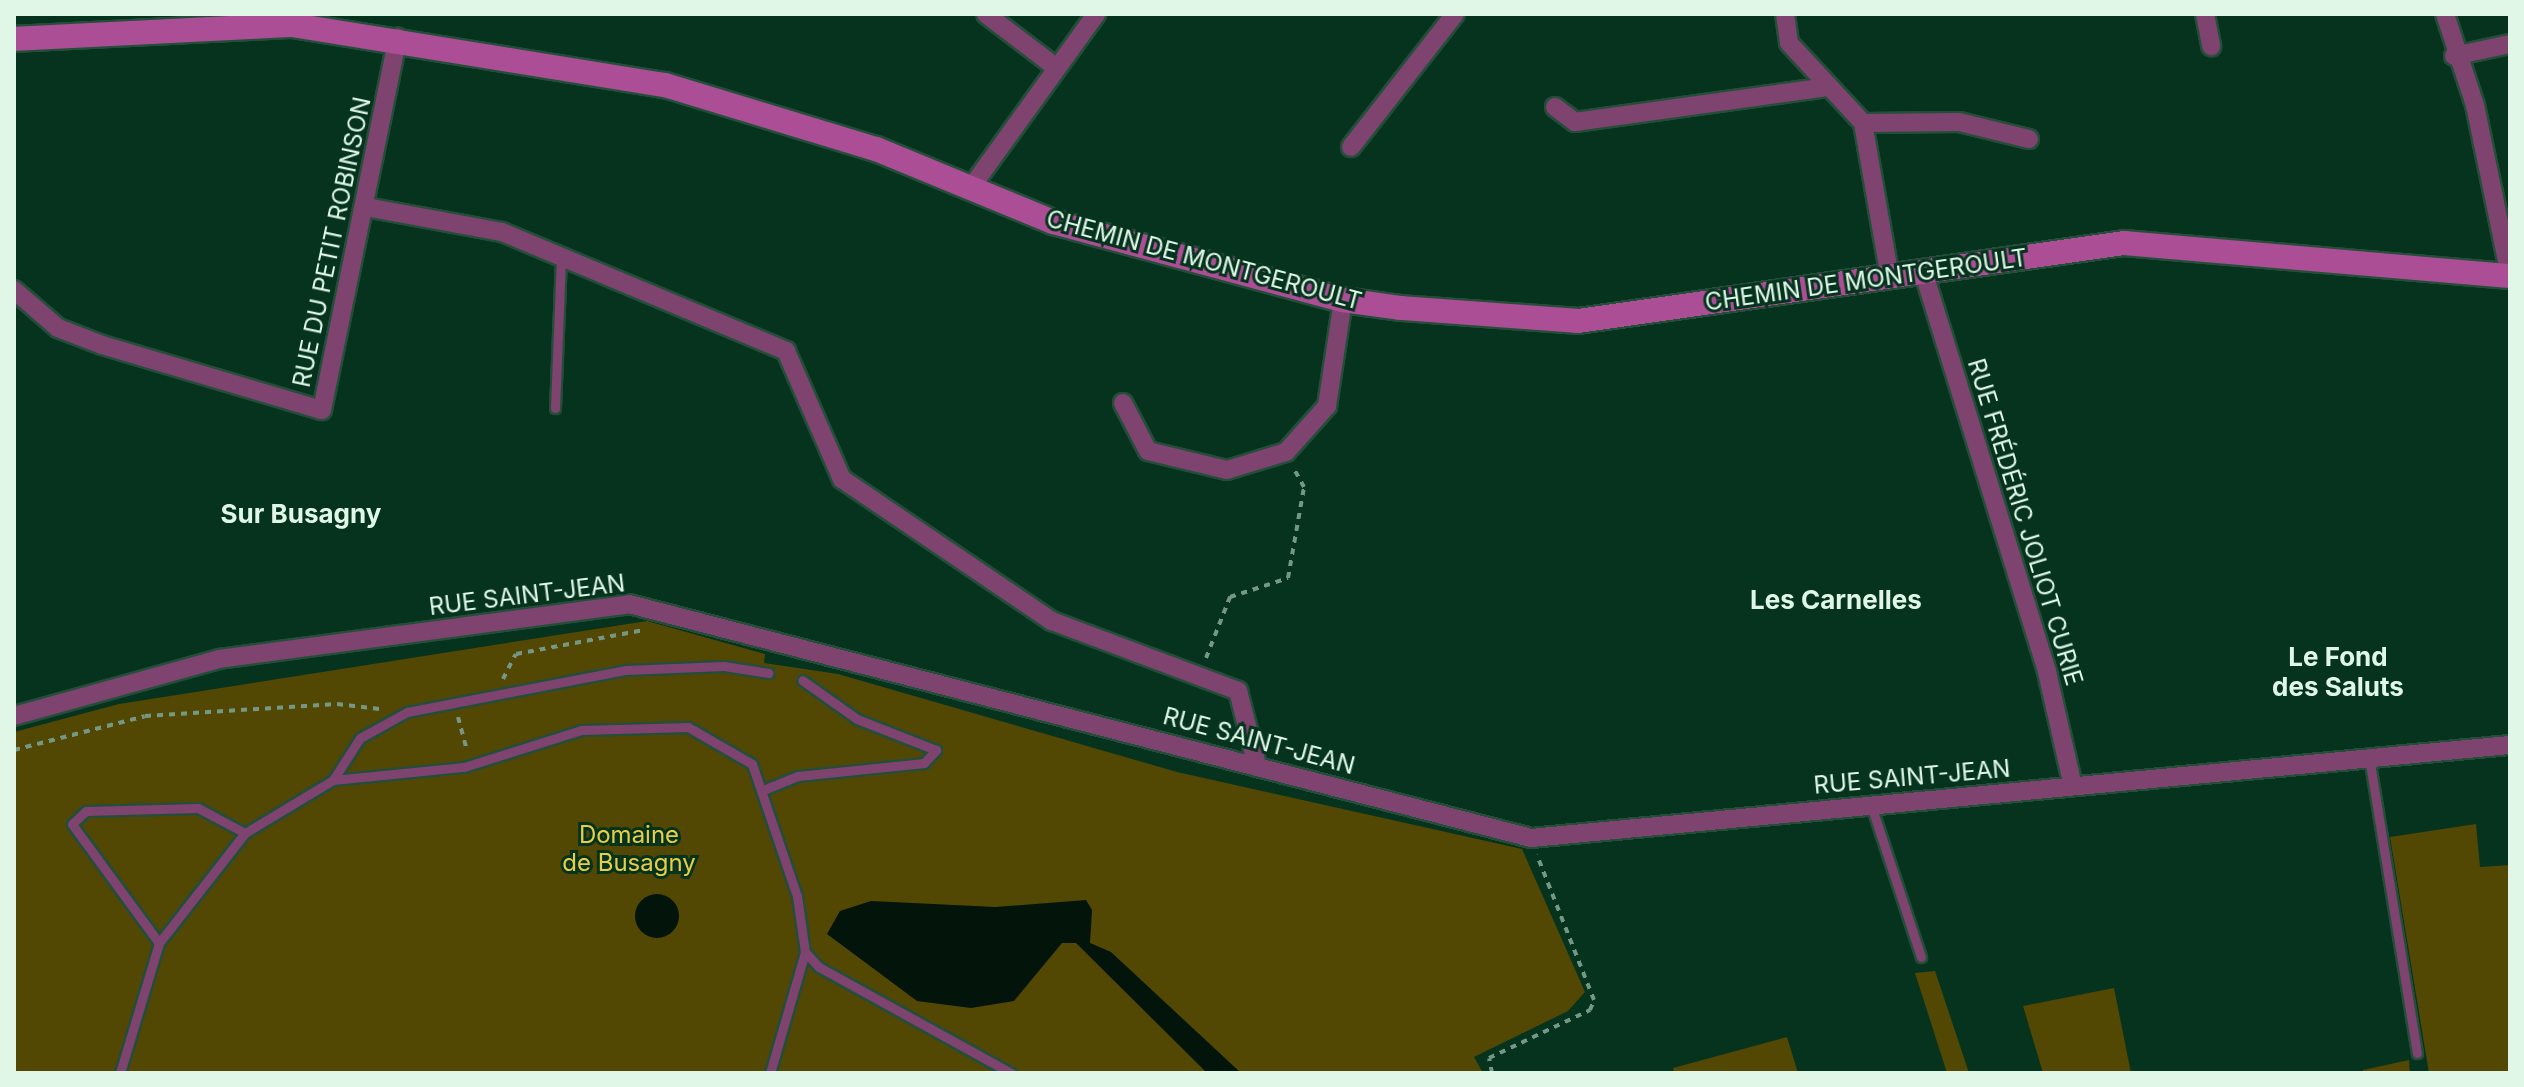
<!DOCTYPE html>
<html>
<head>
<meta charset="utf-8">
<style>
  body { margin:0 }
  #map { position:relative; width:2524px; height:1087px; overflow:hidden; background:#05331e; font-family:Inter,sans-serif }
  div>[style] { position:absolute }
  .green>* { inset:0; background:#534704 }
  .water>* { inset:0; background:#03140a }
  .round { border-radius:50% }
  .path>* { height:4px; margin-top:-2px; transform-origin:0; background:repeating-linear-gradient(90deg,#759886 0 6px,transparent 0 12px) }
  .roads { filter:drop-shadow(2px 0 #244e3a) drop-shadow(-2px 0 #244e3a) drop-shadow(0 2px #244e3a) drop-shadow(0 -2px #244e3a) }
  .lane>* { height:9px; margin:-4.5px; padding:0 4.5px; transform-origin:4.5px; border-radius:4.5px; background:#7e436f }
  .street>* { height:18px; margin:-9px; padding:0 9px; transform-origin:9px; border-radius:9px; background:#7e436f }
  .secondary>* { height:24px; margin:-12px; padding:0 12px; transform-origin:12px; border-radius:12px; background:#ac4e95 }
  span { translate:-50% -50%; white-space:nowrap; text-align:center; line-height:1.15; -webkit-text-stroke:6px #05331e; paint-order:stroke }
  .street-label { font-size:24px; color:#e0f7e8 }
  .park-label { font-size:24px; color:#e9ce43 }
  .neighbourhood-label { font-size:26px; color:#e0f7e8; font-weight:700 }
  .frame { position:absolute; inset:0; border:16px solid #e0f7e8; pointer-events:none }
</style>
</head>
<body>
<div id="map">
  <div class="green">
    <div style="clip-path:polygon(647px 621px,765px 654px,764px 663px,838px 674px,1177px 772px,1522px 849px,1585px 992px,1568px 1011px,1474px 1057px,1483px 1073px,14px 1073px,14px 732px,119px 704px)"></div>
    <div style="clip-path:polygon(2476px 824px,2480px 867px,2510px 865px,2510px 1073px,2429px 1073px,2390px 837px)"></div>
    <div style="clip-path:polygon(1935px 971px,1969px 1073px,1947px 1073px,1915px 973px)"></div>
    <div style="clip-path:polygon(2114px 988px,2131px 1073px,2043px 1073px,2023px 1006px)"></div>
    <div style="clip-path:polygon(1787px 1037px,1798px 1073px,1674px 1073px,1673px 1068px)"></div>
    <div style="clip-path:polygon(2409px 1060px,2410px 1073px,2363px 1073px,2363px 1070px)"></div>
  </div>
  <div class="water">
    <div class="round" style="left:635px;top:894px;width:44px;height:44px"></div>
    <div style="clip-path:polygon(1086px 900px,1092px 910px,1090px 943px,1111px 952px,1241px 1073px,1207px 1073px,1076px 943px,1062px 943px,1014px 1001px,971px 1008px,917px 1001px,827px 934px,840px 911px,871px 901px,995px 907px)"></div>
  </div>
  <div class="path">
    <div style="left:1206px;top:658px;width:66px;rotate:-68.5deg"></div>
    <div style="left:1230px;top:597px;width:61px;rotate:-18.1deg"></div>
    <div style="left:1288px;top:578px;width:92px;rotate:-80deg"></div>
    <div style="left:1304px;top:487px;width:21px;rotate:-119deg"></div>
    <div style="left:503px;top:679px;width:28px;rotate:-63deg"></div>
    <div style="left:516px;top:654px;width:130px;rotate:-10.6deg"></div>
    <div style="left:458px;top:717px;width:35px;rotate:75deg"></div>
    <div style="left:14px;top:750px;width:135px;rotate:-14.5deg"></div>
    <div style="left:145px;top:716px;width:192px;rotate:-3.6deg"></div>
    <div style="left:337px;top:704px;width:43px;rotate:6.6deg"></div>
    <div style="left:1492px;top:1073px;width:15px;rotate:-101deg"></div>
    <div style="left:1489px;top:1058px;width:112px;rotate:-25.4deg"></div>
    <div style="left:1590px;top:1010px;width:11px;rotate:-68deg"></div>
    <div style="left:1594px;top:1000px;width:156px;rotate:-111.5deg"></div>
  </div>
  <div class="roads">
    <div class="lane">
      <div style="left:555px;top:408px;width:152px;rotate:-87.7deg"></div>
      <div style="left:2369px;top:757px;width:300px;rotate:80.8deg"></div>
      <div style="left:333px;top:780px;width:50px;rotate:-57.3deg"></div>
      <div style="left:360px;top:738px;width:54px;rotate:-29deg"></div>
      <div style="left:407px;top:712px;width:223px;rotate:-10.9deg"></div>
      <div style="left:626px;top:670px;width:98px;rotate:-2.3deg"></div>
      <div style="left:724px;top:666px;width:45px;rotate:9deg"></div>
      <div style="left:763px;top:790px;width:38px;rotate:-22deg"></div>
      <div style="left:798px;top:776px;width:127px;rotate:-5.9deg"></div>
      <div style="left:924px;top:763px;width:18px;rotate:-47deg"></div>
      <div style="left:936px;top:750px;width:85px;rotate:-158.6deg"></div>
      <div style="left:857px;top:719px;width:67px;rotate:-144.7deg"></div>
      <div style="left:1871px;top:805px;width:160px;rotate:71.8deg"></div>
      <div style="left:159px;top:943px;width:147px;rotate:-126.2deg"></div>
      <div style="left:72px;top:824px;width:19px;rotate:-43deg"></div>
      <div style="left:86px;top:811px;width:112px;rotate:-1.5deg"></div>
      <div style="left:198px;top:808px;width:53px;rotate:28deg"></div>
      <div style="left:245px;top:833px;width:103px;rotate:-31.1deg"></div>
      <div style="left:333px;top:780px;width:132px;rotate:-5.7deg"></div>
      <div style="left:464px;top:767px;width:123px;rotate:-17.5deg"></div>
      <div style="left:581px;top:730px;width:107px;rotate:-1.6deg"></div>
      <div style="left:688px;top:727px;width:74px;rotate:30deg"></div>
      <div style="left:752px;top:764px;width:139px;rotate:71.2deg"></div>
      <div style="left:797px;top:896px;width:57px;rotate:81.9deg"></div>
      <div style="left:805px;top:952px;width:126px;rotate:106.1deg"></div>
      <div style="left:805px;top:952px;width:21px;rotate:47deg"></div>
      <div style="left:819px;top:967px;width:219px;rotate:28.9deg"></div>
      <div style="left:120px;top:1073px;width:136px;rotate:-73.3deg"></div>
      <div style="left:159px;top:943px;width:140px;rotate:-52deg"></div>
    </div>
    <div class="street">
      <div style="left:986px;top:14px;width:86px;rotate:37.4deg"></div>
      <div style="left:1785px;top:14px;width:29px;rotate:82deg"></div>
      <div style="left:1789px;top:43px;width:109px;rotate:47.2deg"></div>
      <div style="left:1863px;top:123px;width:157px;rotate:80.1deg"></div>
      <div style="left:2205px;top:14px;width:33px;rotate:79deg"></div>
      <div style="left:2445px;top:14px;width:96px;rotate:71.8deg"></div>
      <div style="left:2475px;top:105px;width:175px;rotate:78.4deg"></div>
      <div style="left:2454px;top:56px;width:57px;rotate:-12.1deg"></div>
      <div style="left:1555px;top:107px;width:25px;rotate:37deg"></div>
      <div style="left:1575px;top:122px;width:253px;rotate:-7.9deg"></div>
      <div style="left:1863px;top:123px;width:96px;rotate:-0.6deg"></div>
      <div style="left:1959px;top:122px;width:72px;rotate:13.7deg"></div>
      <div style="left:1351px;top:147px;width:169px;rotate:-52deg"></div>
      <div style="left:970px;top:189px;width:216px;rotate:-54.2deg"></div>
      <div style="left:366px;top:207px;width:138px;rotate:10.4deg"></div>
      <div style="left:502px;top:232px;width:308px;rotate:22.7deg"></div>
      <div style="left:786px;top:351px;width:140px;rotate:66.4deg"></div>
      <div style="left:842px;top:479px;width:254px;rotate:34.1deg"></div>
      <div style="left:1052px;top:621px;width:199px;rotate:20.6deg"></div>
      <div style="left:1238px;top:691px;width:76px;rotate:75.6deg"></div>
      <div style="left:1924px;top:274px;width:417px;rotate:72.8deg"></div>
      <div style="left:2047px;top:672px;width:117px;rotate:77.2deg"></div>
      <div style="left:14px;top:290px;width:58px;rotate:40.8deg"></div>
      <div style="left:58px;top:328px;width:47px;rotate:21.1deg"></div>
      <div style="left:102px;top:345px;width:229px;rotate:16.5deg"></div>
      <div style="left:322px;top:410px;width:380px;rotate:-78.5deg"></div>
      <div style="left:1123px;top:403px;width:54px;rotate:62.5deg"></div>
      <div style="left:1148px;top:451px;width:81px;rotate:13.5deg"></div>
      <div style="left:1227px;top:470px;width:62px;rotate:-17deg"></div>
      <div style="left:1286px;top:452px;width:62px;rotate:-48.3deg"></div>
      <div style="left:1327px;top:406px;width:107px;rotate:-81.4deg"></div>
      <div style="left:14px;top:716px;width:213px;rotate:-15.5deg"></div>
      <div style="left:219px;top:659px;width:414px;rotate:-7.6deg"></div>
      <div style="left:629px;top:604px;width:932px;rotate:14.54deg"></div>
      <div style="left:1531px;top:838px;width:983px;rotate:-5.43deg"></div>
    </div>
    <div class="secondary">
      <div style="left:14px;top:39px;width:279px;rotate:-2.9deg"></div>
      <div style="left:293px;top:25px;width:377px;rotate:9.2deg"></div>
      <div style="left:665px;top:85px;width:220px;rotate:16.9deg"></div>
      <div style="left:876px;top:149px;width:191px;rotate:22.4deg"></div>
      <div style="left:1053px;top:222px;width:300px;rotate:15.1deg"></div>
      <div style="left:1343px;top:300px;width:59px;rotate:7.9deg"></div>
      <div style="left:1401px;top:308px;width:177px;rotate:4.2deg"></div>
      <div style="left:1578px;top:321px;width:552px;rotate:-8.13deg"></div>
      <div style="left:2124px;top:243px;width:387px;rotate:4.9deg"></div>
    </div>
  </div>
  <div class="street-label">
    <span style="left:332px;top:242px;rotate:-78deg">RUE DU PETIT ROBINSON</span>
    <span style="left:1204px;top:260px;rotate:15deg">CHEMIN DE MONTGEROULT</span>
    <span style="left:1866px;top:280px;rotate:-8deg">CHEMIN DE MONTGEROULT</span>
    <span style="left:2025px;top:522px;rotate:73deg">RUE FRÉDÉRIC JOLIOT CURIE</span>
    <span style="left:527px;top:595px;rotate:-7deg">RUE SAINT-JEAN</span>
    <span style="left:1259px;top:741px;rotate:15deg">RUE SAINT-JEAN</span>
    <span style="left:1912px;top:777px;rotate:-5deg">RUE SAINT-JEAN</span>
  </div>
  <div class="park-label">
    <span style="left:629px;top:849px">Domaine<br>de Busagny</span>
  </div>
  <div class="neighbourhood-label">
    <span style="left:301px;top:514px">Sur Busagny</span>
    <span style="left:1836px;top:600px">Les Carnelles</span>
    <span style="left:2338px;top:672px">Le Fond<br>des Saluts</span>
  </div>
  <div class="frame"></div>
</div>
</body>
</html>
